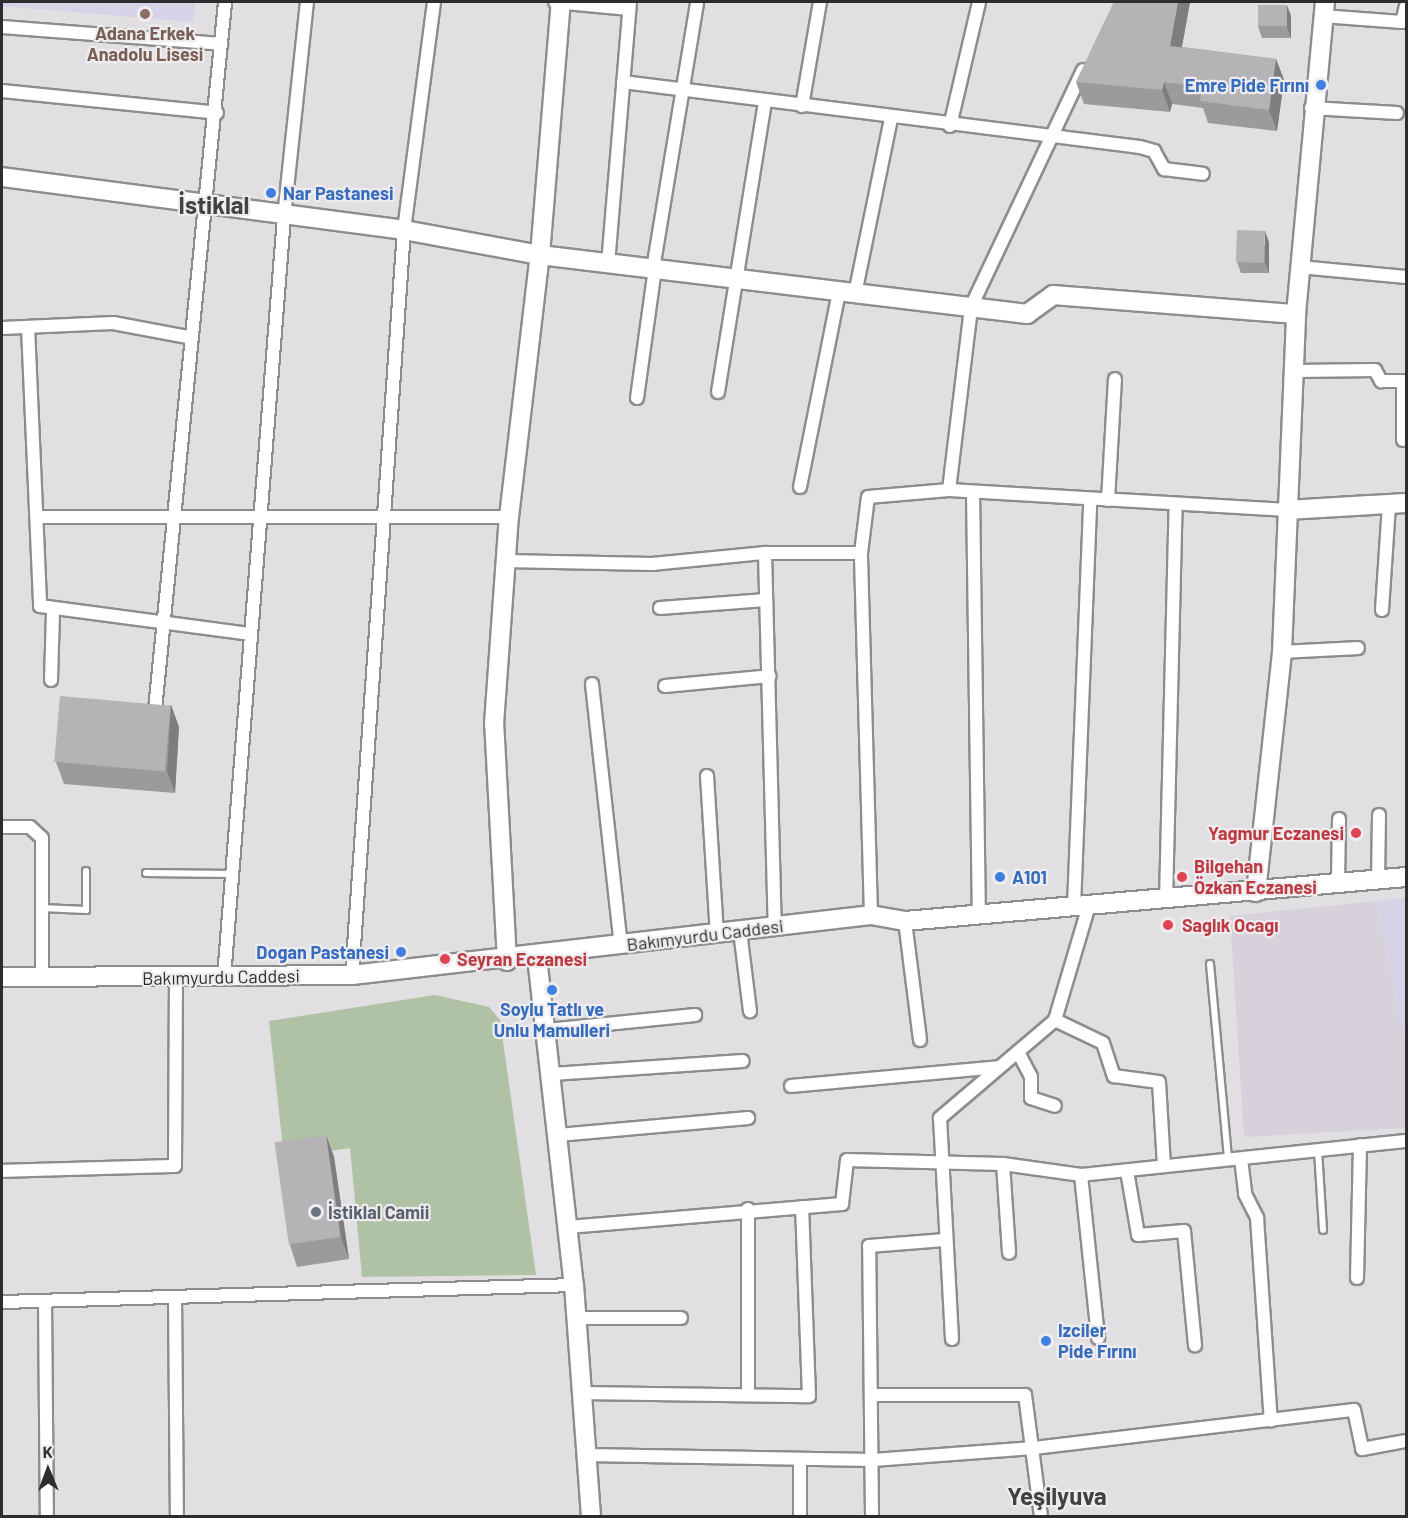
<!DOCTYPE html>
<html>
<head>
<meta charset="utf-8">
<style>
  body { margin:0 }
  #map { position:relative; width:1408px; height:1518px; overflow:hidden; background:#e1dfe2; font-family:Barlow,sans-serif }
  div>[style] { position:absolute }
  .built>* { inset:0; background:#d6d1db }
  .education>* { inset:0; background:#d6d3e9 }
  .green>* { inset:0; background:#b0c2a5 }
  .roads { filter:drop-shadow(2px 0 #8d8c8e) drop-shadow(-2px 0 #8d8c8e) drop-shadow(0 2px #8d8c8e) drop-shadow(0 -2px #8d8c8e) }
  .lane>* { height:6px; margin:-3px; padding:0 3px; transform-origin:3px; border-radius:3px; background:#fff }
  .street>* { height:12px; margin:-6px; padding:0 6px; transform-origin:6px; border-radius:6px; background:#fff }
  .secondary>* { height:18px; margin:-9px; padding:0 9px; transform-origin:9px; border-radius:9px; background:#fff }
  .wall>* { inset:0; background:#9c9a9d }
  .shaded-wall>* { inset:0; background:#7f7d7f }
  .building>* { inset:0; background:#b5b3b6; transform-origin:0 0 }
  .dots>* { width:16px; height:16px; translate:-50% -50%; box-sizing:border-box; border:3px solid #eeecef; border-radius:50% }
  span { translate:-50% -50%; white-space:nowrap; text-align:center; line-height:1.15; -webkit-text-stroke:4.5px #eeecef; paint-order:stroke }
  .education-label { font-size:18px; color:#785e54; font-weight:700 }
  .shop-label { font-size:18px; color:#366cbe; font-weight:700 }
  .right { translate:-100% -50%; text-align:right }
  .left { translate:0 -50%; text-align:left }
  .health-label { font-size:18px; color:#be3a42; font-weight:700 }
  .street-label { font-size:18px; color:#2d2d2e }
  .worship-label { font-size:18px; color:#5b616d; font-weight:700 }
  .district-label { font-size:24px; color:#424143; font-weight:700 }
  .frame { position:absolute; inset:0; border:3px solid #2d2d2e; pointer-events:none }
  .north { position:absolute; left:18px; top:1440px; width:60px; height:60px; -webkit-text-stroke:4px #eeecef; paint-order:stroke; rotate:359deg; font-size:16px; font-weight:700; line-height:24px; text-align:center; color:#2d2d2e }
  .north::after { content:''; display:block; margin:auto; width:21px; height:27px; background:#2d2d2e; clip-path:polygon(50% 0,100% 100%,50% 72%,0 100%) }
</style>
</head>
<body>
<div id="map">
  <div class="built">
    <div style="clip-path:polygon(1377px 901px,1406px 1047px,1406px 1128px,1244px 1137px,1230px 916px)"></div>
  </div>
  <div class="education">
    <div style="clip-path:polygon(2px 2px,195px 2px,193px 22px,2px 6px)"></div>
    <div style="clip-path:polygon(1406px 897px,1406px 1047px,1377px 901px)"></div>
  </div>
  <div class="green">
    <div style="clip-path:polygon(435px 995px,489px 1007px,500px 1020px,536px 1275px,362px 1277px,350px 1148px,284px 1158px,269px 1021px)"></div>
  </div>
  <div class="roads">
    <div class="lane">
      <div style="left:146px;top:873px;width:86px;rotate:0.7deg"></div>
      <div style="left:42px;top:908px;width:44px;rotate:2.6deg"></div>
      <div style="left:86px;top:910px;width:39px;rotate:-90deg"></div>
      <div style="left:1210px;top:964px;width:196px;rotate:84.7deg"></div>
      <div style="left:1318px;top:1150px;width:80px;rotate:86.4deg"></div>
    </div>
    <div class="street">
      <div style="left:555px;top:2px;width:74px;rotate:5.4deg"></div>
      <div style="left:1322px;top:16px;width:80px;rotate:4.3deg"></div>
      <div style="left:1402px;top:22px;width:16px;rotate:-76deg"></div>
      <div style="left:2px;top:27px;width:220px;rotate:4.4deg"></div>
      <div style="left:623px;top:82px;width:521px;rotate:7.17deg"></div>
      <div style="left:1140px;top:147px;width:15px;rotate:16deg"></div>
      <div style="left:1154px;top:151px;width:21px;rotate:61deg"></div>
      <div style="left:1164px;top:169px;width:39px;rotate:7deg"></div>
      <div style="left:2px;top:91px;width:216px;rotate:5.8deg"></div>
      <div style="left:802px;top:106px;width:106px;rotate:-80.2deg"></div>
      <div style="left:1311px;top:108px;width:86px;rotate:3.3deg"></div>
      <div style="left:950px;top:126px;width:127px;rotate:-76.8deg"></div>
      <div style="left:608px;top:264px;width:263px;rotate:-85.2deg"></div>
      <div style="left:1300px;top:267px;width:106px;rotate:5.4deg"></div>
      <div style="left:653px;top:269px;width:271px;rotate:-80.6deg"></div>
      <div style="left:855px;top:294px;width:179px;rotate:-78.4deg"></div>
      <div style="left:28px;top:327px;width:279px;rotate:87.5deg"></div>
      <div style="left:40px;top:606px;width:211px;rotate:7.6deg"></div>
      <div style="left:2px;top:328px;width:111px;rotate:-2.6deg"></div>
      <div style="left:113px;top:323px;width:76px;rotate:10.6deg"></div>
      <div style="left:1295px;top:371px;width:80px;rotate:-0.7deg"></div>
      <div style="left:1375px;top:370px;width:13px;rotate:61deg"></div>
      <div style="left:1381px;top:381px;width:22px"></div>
      <div style="left:1403px;top:381px;width:59px;rotate:90deg"></div>
      <div style="left:718px;top:392px;width:294px;rotate:-80.8deg"></div>
      <div style="left:637px;top:398px;width:130px;rotate:-82.1deg"></div>
      <div style="left:800px;top:487px;width:199px;rotate:-78.7deg"></div>
      <div style="left:949px;top:490px;width:184px;rotate:-83.1deg"></div>
      <div style="left:971px;top:307px;width:262px;rotate:-64.7deg"></div>
      <div style="left:973px;top:492px;width:423px;rotate:89.2deg"></div>
      <div style="left:1108px;top:500px;width:121px;rotate:-86.7deg"></div>
      <div style="left:40px;top:517px;width:469px"></div>
      <div style="left:765px;top:553px;width:374px;rotate:88.5deg"></div>
      <div style="left:505px;top:561px;width:147px;rotate:1.2deg"></div>
      <div style="left:652px;top:564px;width:114px;rotate:-5.6deg"></div>
      <div style="left:765px;top:553px;width:96px"></div>
      <div style="left:660px;top:608px;width:106px;rotate:-4.3deg"></div>
      <div style="left:1382px;top:610px;width:105px;rotate:-86.2deg"></div>
      <div style="left:1282px;top:652px;width:76px;rotate:-3deg"></div>
      <div style="left:51px;top:680px;width:68px;rotate:-88.3deg"></div>
      <div style="left:592px;top:684px;width:263px;rotate:83.7deg"></div>
      <div style="left:665px;top:686px;width:105px;rotate:-5.4deg"></div>
      <div style="left:155px;top:710px;width:711px;rotate:-84.35deg"></div>
      <div style="left:707px;top:776px;width:159px;rotate:86.4deg"></div>
      <div style="left:2px;top:827px;width:28px"></div>
      <div style="left:30px;top:827px;width:16px;rotate:43deg"></div>
      <div style="left:42px;top:838px;width:138px;rotate:90deg"></div>
      <div style="left:1378px;top:880px;width:65px;rotate:-89.1deg"></div>
      <div style="left:1338px;top:883px;width:64px;rotate:-89.1deg"></div>
      <div style="left:1166px;top:900px;width:396px;rotate:-88.6deg"></div>
      <div style="left:1074px;top:906px;width:407px;rotate:-87.7deg"></div>
      <div style="left:871px;top:915px;width:362px;rotate:-91.6deg"></div>
      <div style="left:861px;top:553px;width:56px;rotate:-82.9deg"></div>
      <div style="left:868px;top:497px;width:81px;rotate:-4.9deg"></div>
      <div style="left:949px;top:490px;width:339px;rotate:3.4deg"></div>
      <div style="left:905px;top:921px;width:120px;rotate:82.8deg"></div>
      <div style="left:740px;top:931px;width:81px;rotate:82.9deg"></div>
      <div style="left:352px;top:975px;width:747px;rotate:-86.01deg"></div>
      <div style="left:404px;top:230px;width:230px;rotate:-82.5deg"></div>
      <div style="left:224px;top:978px;width:763px;rotate:-85.49deg"></div>
      <div style="left:284px;top:217px;width:216px;rotate:-83.9deg"></div>
      <div style="left:1055px;top:1020px;width:53px;rotate:25.6deg"></div>
      <div style="left:1103px;top:1043px;width:35px;rotate:72deg"></div>
      <div style="left:1114px;top:1076px;width:45px;rotate:7.6deg"></div>
      <div style="left:1159px;top:1082px;width:84px;rotate:86.6deg"></div>
      <div style="left:547px;top:1030px;width:149px;rotate:-5.8deg"></div>
      <div style="left:1019px;top:1054px;width:26px;rotate:62deg"></div>
      <div style="left:1031px;top:1077px;width:21px;rotate:90deg"></div>
      <div style="left:1031px;top:1098px;width:25px;rotate:18deg"></div>
      <div style="left:552px;top:1074px;width:191px;rotate:-3.9deg"></div>
      <div style="left:791px;top:1086px;width:208px;rotate:-5.2deg"></div>
      <div style="left:558px;top:1135px;width:191px;rotate:-5.1deg"></div>
      <div style="left:1241px;top:1159px;width:35px;rotate:83deg"></div>
      <div style="left:1245px;top:1194px;width:27px;rotate:63deg"></div>
      <div style="left:1257px;top:1218px;width:203px;rotate:86.1deg"></div>
      <div style="left:1003px;top:1164px;width:89px;rotate:86.1deg"></div>
      <div style="left:2px;top:1171px;width:173px;rotate:-1.7deg"></div>
      <div style="left:175px;top:1166px;width:186px;rotate:-89.7deg"></div>
      <div style="left:1127px;top:1171px;width:65px;rotate:80.2deg"></div>
      <div style="left:1138px;top:1235px;width:46px;rotate:-5deg"></div>
      <div style="left:1184px;top:1231px;width:115px;rotate:84.5deg"></div>
      <div style="left:1081px;top:1175px;width:164px;rotate:84deg"></div>
      <div style="left:748px;top:1209px;width:185px;rotate:90deg"></div>
      <div style="left:568px;top:1227px;width:275px;rotate:-4.8deg"></div>
      <div style="left:842px;top:1204px;width:44px;rotate:-83.5deg"></div>
      <div style="left:847px;top:1160px;width:156px;rotate:1.5deg"></div>
      <div style="left:1003px;top:1164px;width:79px;rotate:8deg"></div>
      <div style="left:1081px;top:1175px;width:327px;rotate:-6deg"></div>
      <div style="left:1357px;top:1278px;width:133px;rotate:-88.7deg"></div>
      <div style="left:175px;top:1297px;width:219px;rotate:89.5deg"></div>
      <div style="left:45px;top:1301px;width:215px;rotate:89.5deg"></div>
      <div style="left:2px;top:1302px;width:572px;rotate:-1.7deg"></div>
      <div style="left:577px;top:1318px;width:104px"></div>
      <div style="left:952px;top:1339px;width:221px;rotate:-93.1deg"></div>
      <div style="left:940px;top:1118px;width:151px;rotate:-40.4deg"></div>
      <div style="left:1055px;top:1020px;width:120px;rotate:-73.5deg"></div>
      <div style="left:581px;top:1393px;width:228px;rotate:0.8deg"></div>
      <div style="left:809px;top:1396px;width:189px;rotate:-92.1deg"></div>
      <div style="left:871px;top:1395px;width:154px"></div>
      <div style="left:1025px;top:1395px;width:122px;rotate:82.5deg"></div>
      <div style="left:586px;top:1455px;width:287px;rotate:1deg"></div>
      <div style="left:873px;top:1460px;width:161px;rotate:-4.3deg"></div>
      <div style="left:1034px;top:1448px;width:322px;rotate:-6.8deg"></div>
      <div style="left:1354px;top:1410px;width:40px;rotate:78deg"></div>
      <div style="left:1362px;top:1449px;width:45px;rotate:-10.3deg"></div>
      <div style="left:800px;top:1516px;width:57px;rotate:-90deg"></div>
      <div style="left:872px;top:1516px;width:270px;rotate:-90.6deg"></div>
      <div style="left:869px;top:1246px;width:76px;rotate:-4.5deg"></div>
    </div>
    <div class="secondary">
      <div style="left:2px;top:177px;width:405px;rotate:7.5deg"></div>
      <div style="left:404px;top:230px;width:138px;rotate:10.4deg"></div>
      <div style="left:540px;top:255px;width:491px;rotate:6.9deg"></div>
      <div style="left:1027px;top:314px;width:32px;rotate:-36deg"></div>
      <div style="left:1053px;top:295px;width:244px;rotate:4.5deg"></div>
      <div style="left:1287px;top:510px;width:119px;rotate:-3.4deg"></div>
      <div style="left:1256px;top:892px;width:241px;rotate:-83.8deg"></div>
      <div style="left:1282px;top:652px;width:338px;rotate:-87.6deg"></div>
      <div style="left:1296px;top:314px;width:313px;rotate:-84.7deg"></div>
      <div style="left:537px;top:957px;width:330px;rotate:83.6deg"></div>
      <div style="left:574px;top:1285px;width:232px;rotate:85.8deg"></div>
      <div style="left:507px;top:961px;width:237px;rotate:-93.1deg"></div>
      <div style="left:494px;top:724px;width:208px;rotate:-85.9deg"></div>
      <div style="left:509px;top:517px;width:264px;rotate:-83.3deg"></div>
      <div style="left:540px;top:255px;width:254px;rotate:-85.3deg"></div>
      <div style="left:2px;top:977px;width:350px;rotate:-0.3deg"></div>
      <div style="left:352px;top:975px;width:522px;rotate:-6.59deg"></div>
      <div style="left:871px;top:915px;width:35px;rotate:10deg"></div>
      <div style="left:905px;top:921px;width:503px;rotate:-5.02deg"></div>
    </div>
  </div>
  <div class="wall">
    <div style="clip-path:polygon(1114px 2px,1190px 2px,1182px 47px,1276px 59px,1284px 80px,1277px 131px,1208px 123px,1203px 108px,1172px 104px,1170px 112px,1084px 104px,1076px 82px)"></div>
    <div style="clip-path:polygon(1291px 16px,1291px 38px,1262px 38px,1258px 26px)"></div>
    <div style="clip-path:polygon(1269px 242px,1269px 273px,1241px 273px,1237px 262px)"></div>
    <div style="clip-path:polygon(171px 705px,179px 727px,175px 793px,64px 784px,56px 762px)"></div>
    <div style="clip-path:polygon(326px 1135px,334px 1157px,349px 1259px,297px 1267px,290px 1245px)"></div>
  </div>
  <div class="shaded-wall">
    <div style="clip-path:polygon(1178px 2px,1190px 2px,1178px 68px,1170px 46px)"></div>
    <div style="clip-path:polygon(1287px 5px,1291px 16px,1291px 38px,1287px 27px)"></div>
    <div style="clip-path:polygon(1276px 59px,1284px 80px,1277px 131px,1269px 110px)"></div>
    <div style="clip-path:polygon(1164px 82px,1172px 104px,1170px 112px,1162px 90px)"></div>
    <div style="clip-path:polygon(1265px 231px,1269px 242px,1269px 273px,1265px 262px)"></div>
    <div style="clip-path:polygon(171px 705px,179px 727px,175px 793px,167px 771px)"></div>
    <div style="clip-path:polygon(326px 1135px,334px 1157px,349px 1259px,341px 1237px)"></div>
  </div>
  <div class="building">
    <div style="clip-path:polygon(1114px 2px,1178px 2px,1170px 46px,1276px 59px,1269px 110px,1200px 101px,1202px 87px,1164px 82px,1162px 90px,1076px 82px)"></div>
    <div style="left:1258px;top:5px;width:29px;height:21px"></div>
    <div style="left:1237px;top:230px;width:28px;height:32px;rotate:2deg"></div>
    <div style="left:60px;top:696px;width:111px;height:66px;rotate:5deg"></div>
    <div style="left:326px;top:1135px;width:103px;height:52px;rotate:82deg"></div>
  </div>
  <div class="dots">
    <div style="left:145px;top:14px;background:#8d6e63"></div>
    <div style="left:1321px;top:85px;background:#3f7fe0"></div>
    <div style="left:271px;top:193px;background:#3f7fe0"></div>
    <div style="left:1356px;top:833px;background:#e0444e"></div>
    <div style="left:1000px;top:877px;background:#3f7fe0"></div>
    <div style="left:1182px;top:877px;background:#e0444e"></div>
    <div style="left:1168px;top:925px;background:#e0444e"></div>
    <div style="left:401px;top:952px;background:#3f7fe0"></div>
    <div style="left:445px;top:959px;background:#e0444e"></div>
    <div style="left:552px;top:990px;background:#3f7fe0"></div>
    <div style="left:316px;top:1212px;background:#6b7280"></div>
    <div style="left:1046px;top:1341px;background:#3f7fe0"></div>
  </div>
  <div class="education-label">
    <span style="left:145px;top:44px">Adana Erkek<br>Anadolu Lisesi</span>
  </div>
  <div class="shop-label">
    <span class="right" style="left:1309px;top:85px">Emre Pide Fırını</span>
    <span class="left" style="left:283px;top:193px">Nar Pastanesi</span>
    <span class="left" style="left:1012px;top:877px">A101</span>
    <span class="right" style="left:389px;top:952px">Dogan Pastanesi</span>
    <span style="left:552px;top:1020px">Soylu Tatlı ve<br>Unlu Mamulleri</span>
    <span class="left" style="left:1058px;top:1341px">Izciler<br>Pide Fırını</span>
  </div>
  <div class="health-label">
    <span class="right" style="left:1344px;top:833px">Yagmur Eczanesi</span>
    <span class="left" style="left:1194px;top:877px">Bilgehan<br>Özkan Eczanesi</span>
    <span class="left" style="left:1182px;top:925px">Saglık Ocagı</span>
    <span class="left" style="left:457px;top:959px">Seyran Eczanesi</span>
  </div>
  <div class="street-label">
    <span style="left:705px;top:935px;rotate:-7deg">Bakımyurdu Caddesi</span>
    <span style="left:221px;top:977px;rotate:-1deg">Bakımyurdu Caddesi</span>
  </div>
  <div class="worship-label">
    <span class="left" style="left:328px;top:1212px">İstiklal Camii</span>
  </div>
  <div class="district-label">
    <span style="left:214px;top:205px">İstiklal</span>
    <span style="left:1057px;top:1496px">Yeşilyuva</span>
  </div>
  <div class="frame"></div>
  <div class="north">K</div>
</div>
</body>
</html>
